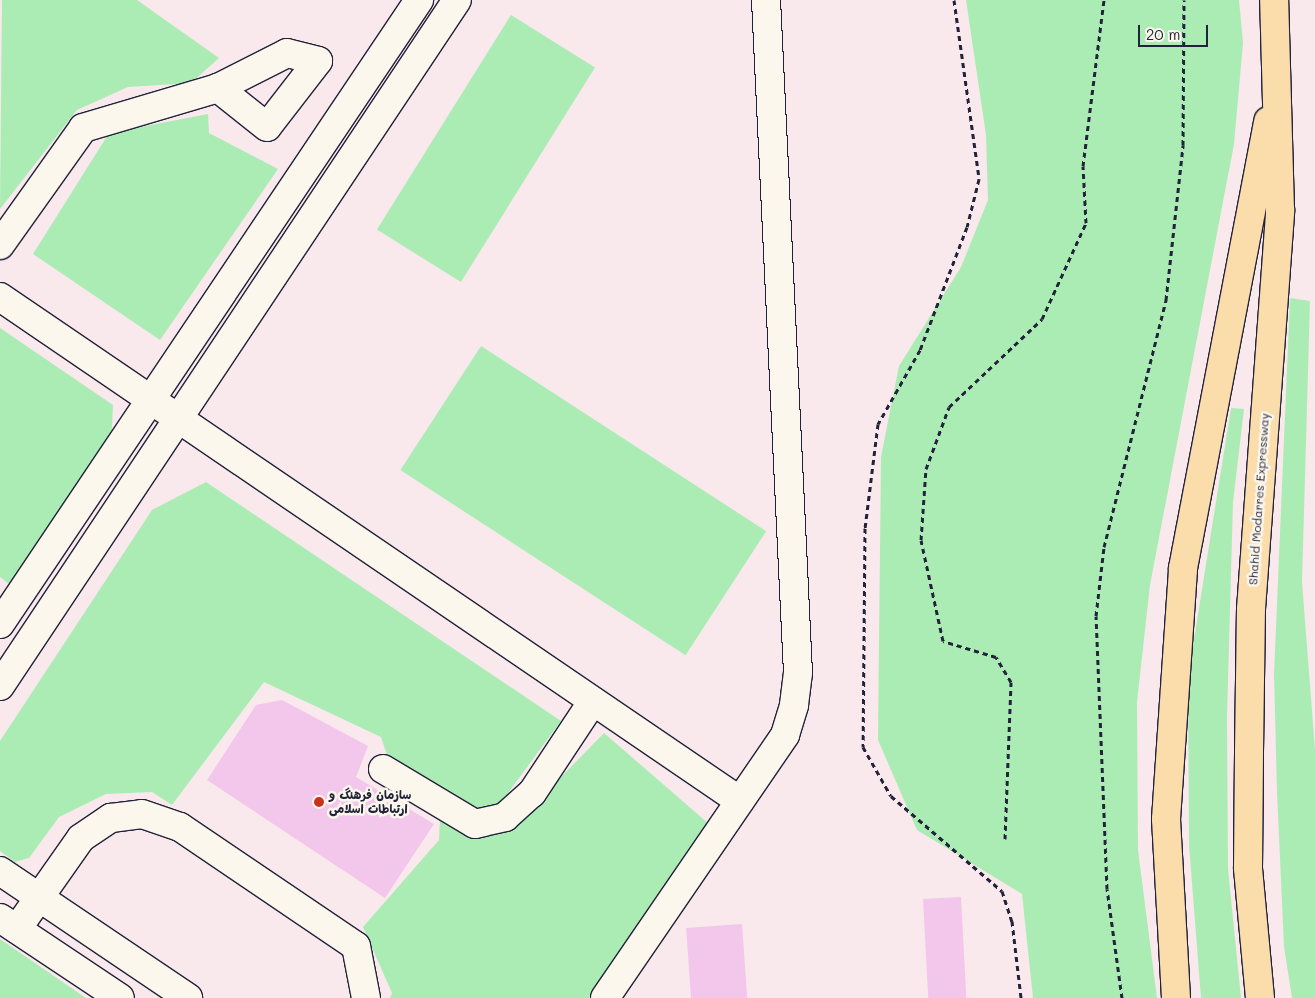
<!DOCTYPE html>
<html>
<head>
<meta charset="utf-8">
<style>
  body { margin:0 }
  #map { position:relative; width:1315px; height:998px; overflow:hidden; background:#f9e8ec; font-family:Mali,"Playpen Sans Arabic",sans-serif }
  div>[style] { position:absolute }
  .green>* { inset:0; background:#abecb5; transform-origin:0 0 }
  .building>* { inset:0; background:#f3c6ec; transform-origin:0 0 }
  .path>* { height:3px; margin-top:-1.5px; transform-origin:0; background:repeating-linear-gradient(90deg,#22223b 0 5px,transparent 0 9px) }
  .roads { filter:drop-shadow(1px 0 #22223b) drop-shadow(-1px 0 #22223b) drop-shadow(0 1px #22223b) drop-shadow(0 -1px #22223b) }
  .minor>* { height:28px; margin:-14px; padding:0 14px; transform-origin:14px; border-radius:14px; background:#fbf7ec }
  .highway>* { height:28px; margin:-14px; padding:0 14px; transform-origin:14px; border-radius:14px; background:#faddab }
  .dots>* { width:14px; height:14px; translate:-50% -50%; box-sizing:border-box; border:2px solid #fbf7ec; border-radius:50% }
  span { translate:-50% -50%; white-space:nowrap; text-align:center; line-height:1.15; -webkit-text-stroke:5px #fbf7ec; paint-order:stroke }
  .street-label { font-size:12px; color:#22223b }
  .poi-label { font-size:12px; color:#22223b; font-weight:700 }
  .left { translate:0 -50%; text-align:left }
  .scale { position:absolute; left:1138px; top:25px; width:70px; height:22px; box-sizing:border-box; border:2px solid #22223b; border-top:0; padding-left:6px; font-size:15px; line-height:18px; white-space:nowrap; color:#22223b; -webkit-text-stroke:4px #fbf7ec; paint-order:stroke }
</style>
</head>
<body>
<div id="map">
  <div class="green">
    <div style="clip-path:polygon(2px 0,137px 0,219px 58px,191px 83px,128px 87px,77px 110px,0 209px)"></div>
    <div style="clip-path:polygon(966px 0,1239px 0,1243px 43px,1234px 144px,1150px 585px,1137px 702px,1138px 850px,1157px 998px,1033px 998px,1022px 894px,917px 830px,878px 740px,881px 457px,899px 366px,961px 267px,988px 200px,986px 135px)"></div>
    <div style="left:511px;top:15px;width:99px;height:253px;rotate:32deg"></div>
    <div style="clip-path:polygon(208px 114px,209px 133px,278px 169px,160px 340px,33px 254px,109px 133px)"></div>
    <div style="clip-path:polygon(1290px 298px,1310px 301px,1302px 582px,1315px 750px,1315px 998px,1292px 998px,1284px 947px,1277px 792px,1274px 674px)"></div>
    <div style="clip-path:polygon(0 328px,113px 405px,111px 445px,13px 587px,0 577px)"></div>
    <div style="left:481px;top:346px;width:340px;height:148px;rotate:33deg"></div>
    <div style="clip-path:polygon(1231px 408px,1244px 409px,1233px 502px,1227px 716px,1228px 869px,1241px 998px,1201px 998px,1189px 845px,1188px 677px)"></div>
    <div style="clip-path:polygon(206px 482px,561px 721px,497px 808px,469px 811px,388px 758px,381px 737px,264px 682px,172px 805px,152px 792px,106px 794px,59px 817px,29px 858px,15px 862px,0 851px,0 741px,152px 510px)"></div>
    <div style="clip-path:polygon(604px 733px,709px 824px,589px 998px,390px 998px,392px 993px,363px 927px,439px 840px,440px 818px,519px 820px)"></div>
    <div style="clip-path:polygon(0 939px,86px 998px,0 998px)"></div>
  </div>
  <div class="building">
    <div style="clip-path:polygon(282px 700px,368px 746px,356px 777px,434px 824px,385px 898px,207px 780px,256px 705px)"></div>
    <div style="left:961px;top:897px;width:101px;height:38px;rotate:87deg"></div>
    <div style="left:742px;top:924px;width:74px;height:56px;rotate:86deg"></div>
  </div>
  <div class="path">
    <div style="left:954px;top:0;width:181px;rotate:82deg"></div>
    <div style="left:979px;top:179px;width:49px;rotate:104deg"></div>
    <div style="left:967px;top:227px;width:132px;rotate:110.9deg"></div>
    <div style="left:920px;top:350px;width:85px;rotate:119.6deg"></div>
    <div style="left:878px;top:424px;width:105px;rotate:97.1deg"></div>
    <div style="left:865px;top:528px;width:219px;rotate:90.5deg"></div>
    <div style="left:863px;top:747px;width:56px;rotate:60.3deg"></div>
    <div style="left:891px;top:796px;width:146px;rotate:40.6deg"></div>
    <div style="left:1002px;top:891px;width:32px;rotate:72deg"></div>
    <div style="left:1012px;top:921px;width:78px;rotate:83.3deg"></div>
    <div style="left:1005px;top:839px;width:157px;rotate:-87.8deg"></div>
    <div style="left:1011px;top:682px;width:29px;rotate:-121deg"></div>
    <div style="left:996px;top:657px;width:55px;rotate:-163.2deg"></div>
    <div style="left:943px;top:641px;width:103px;rotate:-102.3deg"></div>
    <div style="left:921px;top:540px;width:71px;rotate:-86deg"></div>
    <div style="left:926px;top:469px;width:66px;rotate:-69.6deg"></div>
    <div style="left:949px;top:407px;width:128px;rotate:-43.4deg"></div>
    <div style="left:1042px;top:319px;width:106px;rotate:-65.4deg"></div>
    <div style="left:1086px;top:223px;width:57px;rotate:-93deg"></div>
    <div style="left:1083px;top:166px;width:167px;rotate:-82.8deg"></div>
    <div style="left:1122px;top:998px;width:110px;rotate:-97.8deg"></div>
    <div style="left:1107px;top:889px;width:273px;rotate:-92.3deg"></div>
    <div style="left:1096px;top:616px;width:69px;rotate:-83.4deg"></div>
    <div style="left:1104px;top:547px;width:255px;rotate:-75.9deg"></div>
    <div style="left:1166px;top:300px;width:156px;rotate:-83.7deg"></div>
    <div style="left:1183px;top:145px;width:145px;rotate:-89.6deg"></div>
  </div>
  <div class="roads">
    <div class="minor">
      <div style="left:0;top:245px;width:143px;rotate:-54.6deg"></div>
      <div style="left:83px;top:128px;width:141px;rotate:-16.5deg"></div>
      <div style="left:218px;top:88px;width:77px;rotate:-26.9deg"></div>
      <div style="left:287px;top:53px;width:32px;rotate:14deg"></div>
      <div style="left:318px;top:61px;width:83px;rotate:127.7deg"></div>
      <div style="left:267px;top:127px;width:63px;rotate:-141.5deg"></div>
      <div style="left:0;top:297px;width:895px;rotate:34.26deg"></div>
      <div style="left:0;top:624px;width:752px;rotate:-56.12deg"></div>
      <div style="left:0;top:686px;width:824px;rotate:-56.33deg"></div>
      <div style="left:383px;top:769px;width:107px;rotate:30.9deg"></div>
      <div style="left:475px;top:824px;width:31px;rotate:-13deg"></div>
      <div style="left:505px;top:817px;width:36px;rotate:-42deg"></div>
      <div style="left:532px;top:793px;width:110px;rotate:-56.5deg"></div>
      <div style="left:0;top:871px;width:227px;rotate:34deg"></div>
      <div style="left:0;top:918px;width:144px;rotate:33.7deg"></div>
      <div style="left:17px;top:929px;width:111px;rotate:-54.9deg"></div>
      <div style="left:81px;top:838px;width:36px;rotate:-34deg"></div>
      <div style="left:111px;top:818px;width:31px;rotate:-7deg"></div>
      <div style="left:142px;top:814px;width:40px;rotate:18.9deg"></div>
      <div style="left:180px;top:827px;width:212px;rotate:34.1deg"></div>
      <div style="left:356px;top:946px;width:53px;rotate:79.1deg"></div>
      <div style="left:605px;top:998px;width:319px;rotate:-55.6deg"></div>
      <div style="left:785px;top:735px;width:31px;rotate:-73deg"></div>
      <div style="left:794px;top:705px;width:32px;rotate:-83deg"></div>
      <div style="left:798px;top:673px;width:674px;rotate:-92.72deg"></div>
    </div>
    <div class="highway">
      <div style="left:1176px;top:998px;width:179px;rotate:-93.2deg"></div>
      <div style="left:1166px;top:819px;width:252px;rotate:-86.1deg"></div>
      <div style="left:1183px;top:568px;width:455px;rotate:-79.2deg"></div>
      <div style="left:1260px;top:998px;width:131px;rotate:-95.3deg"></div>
      <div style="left:1248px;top:868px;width:117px;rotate:-89.5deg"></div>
      <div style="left:1249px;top:751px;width:142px;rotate:-89.2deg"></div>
      <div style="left:1251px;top:609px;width:400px;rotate:-85.8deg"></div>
      <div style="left:1280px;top:210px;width:210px;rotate:-91.6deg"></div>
    </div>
  </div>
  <div class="dots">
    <div style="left:319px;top:802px;background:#c8321e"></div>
  </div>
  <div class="street-label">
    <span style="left:1259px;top:499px;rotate:-86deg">Shahid Modarres Expressway</span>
  </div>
  <div class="poi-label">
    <span class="left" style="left:329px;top:802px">سازمان فرهنگ و<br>ارتباطات اسلامی</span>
  </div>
  <div class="scale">20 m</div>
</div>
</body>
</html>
